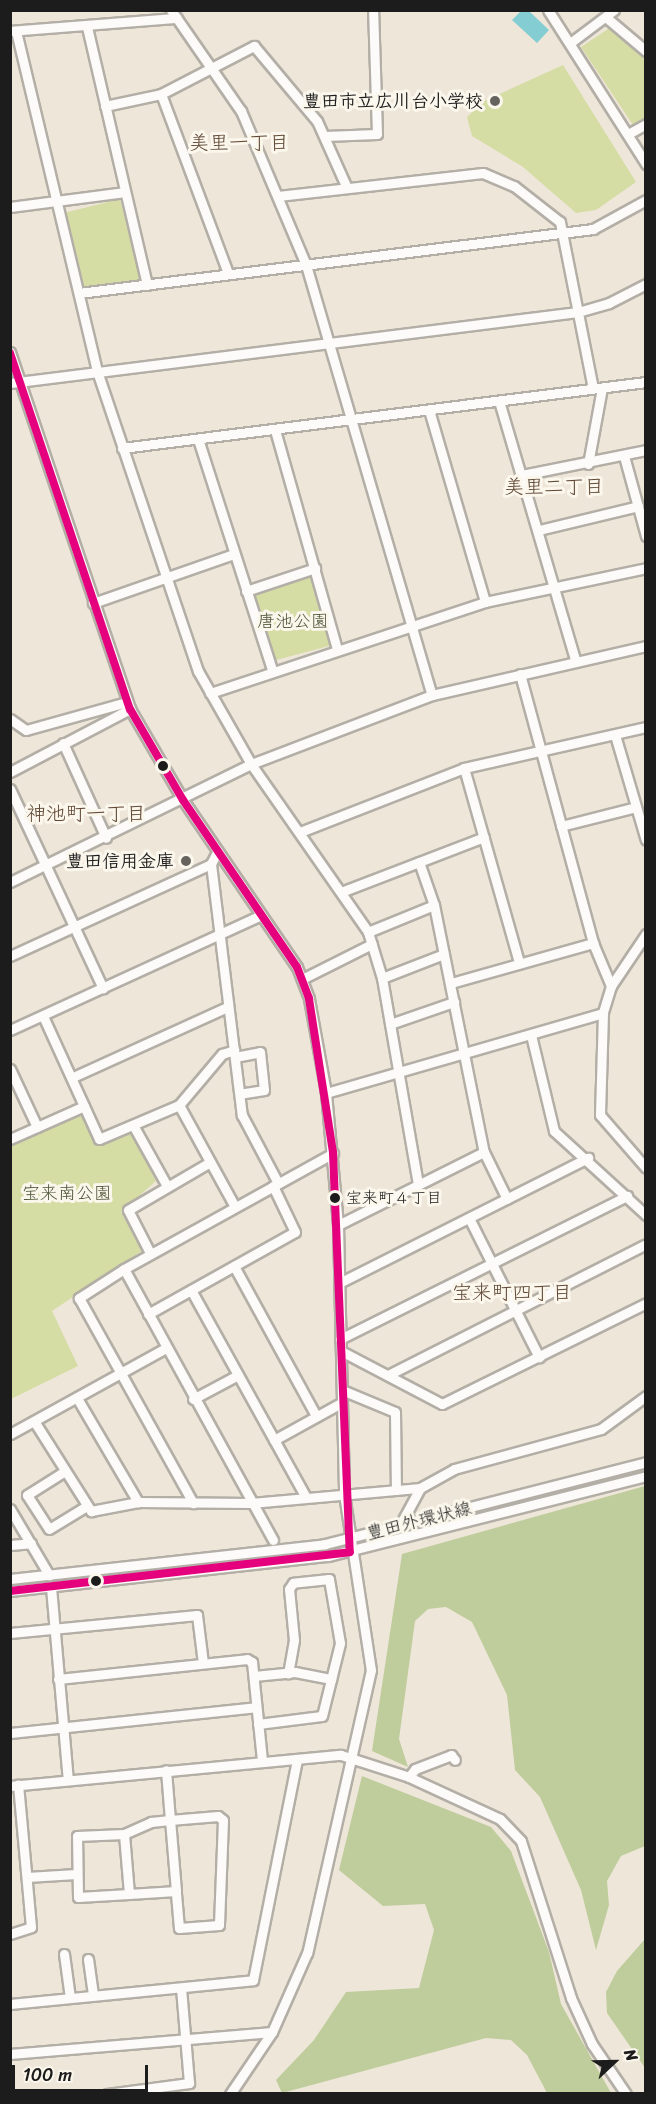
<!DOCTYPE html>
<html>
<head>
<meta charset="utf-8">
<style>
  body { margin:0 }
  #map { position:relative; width:656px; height:2104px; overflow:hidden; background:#eee6d9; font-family:Sriracha,"Klee One",sans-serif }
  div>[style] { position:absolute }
  .green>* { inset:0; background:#d5dda4; transform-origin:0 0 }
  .forest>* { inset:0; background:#bfcc9b }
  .water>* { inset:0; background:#84cdd2 }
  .roads { filter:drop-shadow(2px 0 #b3aea6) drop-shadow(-2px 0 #b3aea6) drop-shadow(0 2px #b3aea6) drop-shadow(0 -2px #b3aea6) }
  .minor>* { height:9px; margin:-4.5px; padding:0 4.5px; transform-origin:4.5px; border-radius:4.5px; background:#fcfbf9 }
  .bus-1>* { height:8px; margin:-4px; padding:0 4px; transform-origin:4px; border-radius:4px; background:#e5007d }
  .dots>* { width:16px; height:16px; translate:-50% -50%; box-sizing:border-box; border:3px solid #fbf7ec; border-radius:50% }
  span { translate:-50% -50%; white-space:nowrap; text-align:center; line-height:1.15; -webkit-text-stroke:6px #fbf7ec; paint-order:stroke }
  .bus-label { font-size:16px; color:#1c1c1c }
  .left { translate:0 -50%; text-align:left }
  .poi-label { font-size:18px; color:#1c1c1c; font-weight:700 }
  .right { translate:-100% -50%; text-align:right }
  .park-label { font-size:18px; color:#4d5438 }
  .street-label { font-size:18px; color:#1c1c1c }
  .neighbourhood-label { font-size:20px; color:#604835 }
  .frame { position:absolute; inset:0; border:12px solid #1c1c1c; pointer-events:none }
  .north { position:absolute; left:584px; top:2032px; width:60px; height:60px; -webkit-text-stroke:4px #fbf7ec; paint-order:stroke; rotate:68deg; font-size:16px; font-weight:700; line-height:24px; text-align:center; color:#1c1c1c }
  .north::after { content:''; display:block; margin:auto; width:21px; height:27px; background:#1c1c1c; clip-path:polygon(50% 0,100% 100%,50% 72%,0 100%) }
  .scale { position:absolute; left:12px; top:2065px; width:136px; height:27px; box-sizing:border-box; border:3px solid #1c1c1c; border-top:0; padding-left:8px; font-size:18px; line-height:21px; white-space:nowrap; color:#1c1c1c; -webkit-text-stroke:4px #fbf7ec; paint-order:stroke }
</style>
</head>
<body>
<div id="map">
  <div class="green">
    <div style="clip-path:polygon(611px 27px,645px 55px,645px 118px,633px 125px,581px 47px)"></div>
    <div style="clip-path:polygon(563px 65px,636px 182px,596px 210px,576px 213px,523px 167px,472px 136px,467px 117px,484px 101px)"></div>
    <div style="left:120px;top:199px;width:83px;height:56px;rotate:76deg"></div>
    <div style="left:312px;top:576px;width:72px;height:62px;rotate:75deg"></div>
    <div style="clip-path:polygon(82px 1113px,99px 1145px,131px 1131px,156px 1181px,121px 1212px,142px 1251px,52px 1311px,78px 1366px,11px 1399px,10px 1145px)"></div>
  </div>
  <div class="forest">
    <div style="clip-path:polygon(645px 1486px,645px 1846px,621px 1856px,607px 1881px,609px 1905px,596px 1950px,581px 1890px,559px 1840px,540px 1797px,515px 1770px,507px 1695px,472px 1622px,446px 1607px,428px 1609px,415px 1621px,399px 1739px,408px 1767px,372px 1751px,402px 1554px)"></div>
    <div style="clip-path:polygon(362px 1776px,491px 1827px,511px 1851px,549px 1952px,561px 2004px,611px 2093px,547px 2093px,527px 2055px,511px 2040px,486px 2038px,282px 2093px,276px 2080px,314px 2040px,346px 1992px,419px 1988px,434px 1930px,425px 1904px,383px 1906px,339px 1870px)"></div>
    <div style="clip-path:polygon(645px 1939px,645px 2068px,607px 2013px,606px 1992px,617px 1971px)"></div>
  </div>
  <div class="water">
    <div style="clip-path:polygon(521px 11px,529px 11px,549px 30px,537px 43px,512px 20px)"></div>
  </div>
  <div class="roads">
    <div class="minor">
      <div style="left:171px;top:10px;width:123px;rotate:55.3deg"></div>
      <div style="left:241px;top:111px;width:167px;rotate:67.1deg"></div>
      <div style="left:306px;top:265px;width:448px;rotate:73.7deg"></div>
      <div style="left:548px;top:10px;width:183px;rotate:57.5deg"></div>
      <div style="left:608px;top:19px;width:50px;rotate:40.1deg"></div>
      <div style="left:87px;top:27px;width:265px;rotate:76.9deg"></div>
      <div style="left:10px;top:31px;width:167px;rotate:-4.5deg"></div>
      <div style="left:16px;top:31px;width:350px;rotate:76.6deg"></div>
      <div style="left:97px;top:371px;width:317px;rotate:71.4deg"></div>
      <div style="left:198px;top:671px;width:107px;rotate:60.3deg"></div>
      <div style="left:251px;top:764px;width:205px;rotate:55.1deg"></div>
      <div style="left:368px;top:932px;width:48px;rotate:73.1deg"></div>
      <div style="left:382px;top:978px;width:210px;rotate:80.1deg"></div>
      <div style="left:570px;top:43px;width:55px;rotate:-36.9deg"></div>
      <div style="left:161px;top:94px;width:191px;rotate:69.5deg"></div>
      <div style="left:105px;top:106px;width:57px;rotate:-12.1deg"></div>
      <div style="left:161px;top:94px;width:105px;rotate:-27.3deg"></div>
      <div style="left:254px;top:46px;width:98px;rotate:50deg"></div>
      <div style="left:317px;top:121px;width:73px;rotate:65.9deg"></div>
      <div style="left:628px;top:134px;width:21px;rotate:-29deg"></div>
      <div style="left:325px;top:136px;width:52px;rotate:-2.2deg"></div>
      <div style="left:377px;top:134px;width:124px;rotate:-91.8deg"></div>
      <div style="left:278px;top:196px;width:206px;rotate:-6.4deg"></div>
      <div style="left:483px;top:173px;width:34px;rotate:23deg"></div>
      <div style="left:514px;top:186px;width:58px;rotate:38deg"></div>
      <div style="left:560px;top:222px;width:169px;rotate:78.8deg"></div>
      <div style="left:10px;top:207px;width:116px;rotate:-7.4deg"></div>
      <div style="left:79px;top:293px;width:518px;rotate:-7.1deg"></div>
      <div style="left:593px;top:229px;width:60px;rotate:-28.7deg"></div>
      <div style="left:10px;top:352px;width:377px;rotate:71.4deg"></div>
      <div style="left:130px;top:709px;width:105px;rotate:59.8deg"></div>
      <div style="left:183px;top:800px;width:202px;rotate:55.7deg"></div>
      <div style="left:297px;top:967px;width:34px;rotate:69deg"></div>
      <div style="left:309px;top:999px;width:96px;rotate:79.7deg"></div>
      <div style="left:326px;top:1093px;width:133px;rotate:84.8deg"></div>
      <div style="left:338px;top:1225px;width:269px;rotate:88.7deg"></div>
      <div style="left:344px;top:1494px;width:178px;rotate:81.3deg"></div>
      <div style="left:371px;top:1670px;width:290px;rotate:102.7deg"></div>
      <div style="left:307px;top:1953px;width:86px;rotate:113.9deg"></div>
      <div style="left:272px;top:2032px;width:75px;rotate:124.1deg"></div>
      <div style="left:10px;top:383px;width:572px;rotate:-7.13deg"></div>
      <div style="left:578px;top:312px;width:32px;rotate:-16deg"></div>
      <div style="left:609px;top:303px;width:42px;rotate:-27.2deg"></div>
      <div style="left:499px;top:401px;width:272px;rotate:73.6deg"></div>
      <div style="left:429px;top:410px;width:200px;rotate:73.7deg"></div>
      <div style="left:275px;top:430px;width:228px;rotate:74.2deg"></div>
      <div style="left:198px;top:439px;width:243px;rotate:72.2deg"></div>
      <div style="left:122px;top:448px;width:528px;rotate:-7.18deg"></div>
      <div style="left:624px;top:456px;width:83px;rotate:74.6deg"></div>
      <div style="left:588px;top:464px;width:77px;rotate:-79.6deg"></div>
      <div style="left:522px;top:475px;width:126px;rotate:-11.4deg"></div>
      <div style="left:539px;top:530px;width:102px;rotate:-13.6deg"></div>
      <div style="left:246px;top:591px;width:73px;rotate:-18.4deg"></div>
      <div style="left:93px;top:603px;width:149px;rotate:-19.2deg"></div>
      <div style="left:520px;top:674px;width:279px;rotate:74.8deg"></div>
      <div style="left:593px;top:943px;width:47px;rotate:67.3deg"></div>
      <div style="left:210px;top:693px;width:290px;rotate:-18.3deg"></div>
      <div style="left:485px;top:602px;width:165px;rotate:-11.9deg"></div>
      <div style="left:10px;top:719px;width:19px;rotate:35deg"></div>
      <div style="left:26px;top:730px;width:105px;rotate:-15.5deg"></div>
      <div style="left:615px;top:735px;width:109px;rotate:73.6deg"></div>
      <div style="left:63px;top:743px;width:104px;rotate:65.6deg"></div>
      <div style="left:464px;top:768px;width:203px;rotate:74.2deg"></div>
      <div style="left:10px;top:772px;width:136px;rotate:-27.7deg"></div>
      <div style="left:10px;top:789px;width:220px;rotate:65deg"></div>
      <div style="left:561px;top:826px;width:77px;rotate:-14.2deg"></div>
      <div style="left:300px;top:832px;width:176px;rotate:-21.3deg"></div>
      <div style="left:464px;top:768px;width:187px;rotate:-12.7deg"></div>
      <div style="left:217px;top:852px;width:13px;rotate:117deg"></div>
      <div style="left:211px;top:864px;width:253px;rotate:83deg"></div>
      <div style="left:242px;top:1115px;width:77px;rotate:62.1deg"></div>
      <div style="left:419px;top:862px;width:46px;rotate:70.8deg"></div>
      <div style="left:434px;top:905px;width:252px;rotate:78.6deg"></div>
      <div style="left:484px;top:1152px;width:52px;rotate:63.9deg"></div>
      <div style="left:10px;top:882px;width:268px;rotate:-26.1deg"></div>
      <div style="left:251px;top:764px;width:194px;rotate:-20.9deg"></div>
      <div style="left:432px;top:695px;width:220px;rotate:-12.9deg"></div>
      <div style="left:341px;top:892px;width:153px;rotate:-21deg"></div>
      <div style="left:368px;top:932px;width:71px;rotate:-22.2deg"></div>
      <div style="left:646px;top:934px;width:63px;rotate:123.9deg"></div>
      <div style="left:611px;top:986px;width:28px;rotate:107deg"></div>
      <div style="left:603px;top:1013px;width:102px;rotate:91.7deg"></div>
      <div style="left:600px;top:1115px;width:70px;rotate:49deg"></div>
      <div style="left:10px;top:956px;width:221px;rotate:-24.6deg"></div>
      <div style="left:382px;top:978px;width:66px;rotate:-21.2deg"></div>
      <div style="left:302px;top:979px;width:78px;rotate:-26.6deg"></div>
      <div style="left:451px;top:983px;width:148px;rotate:-15.7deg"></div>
      <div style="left:43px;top:1016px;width:135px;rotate:65.5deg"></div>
      <div style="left:99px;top:1139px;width:87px;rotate:-23deg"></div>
      <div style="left:179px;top:1105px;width:67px;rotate:-49.9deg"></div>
      <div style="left:222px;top:1054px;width:13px;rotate:-18deg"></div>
      <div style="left:390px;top:1024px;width:68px;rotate:-19deg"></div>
      <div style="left:10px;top:1030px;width:276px;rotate:-24.6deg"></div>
      <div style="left:531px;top:1035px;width:99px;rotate:76.5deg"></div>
      <div style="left:554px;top:1131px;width:125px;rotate:42.4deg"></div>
      <div style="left:235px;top:1057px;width:25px;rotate:-11deg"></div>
      <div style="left:260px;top:1052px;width:38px;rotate:84deg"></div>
      <div style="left:264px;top:1090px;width:24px;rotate:171deg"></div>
      <div style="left:10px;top:1069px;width:64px;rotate:65deg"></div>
      <div style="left:73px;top:1077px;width:169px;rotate:-24.4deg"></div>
      <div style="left:326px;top:1093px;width:288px;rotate:-16.1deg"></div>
      <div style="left:179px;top:1105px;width:116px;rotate:61.2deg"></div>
      <div style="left:133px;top:1125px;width:70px;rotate:60.9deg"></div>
      <div style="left:10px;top:1139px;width:81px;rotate:-24deg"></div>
      <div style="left:469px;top:1218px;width:156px;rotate:63.3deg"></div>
      <div style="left:338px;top:1225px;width:163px;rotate:-26.6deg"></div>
      <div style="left:150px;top:1253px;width:48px;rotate:-117.1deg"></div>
      <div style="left:128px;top:1210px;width:95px;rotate:-30.3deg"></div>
      <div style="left:234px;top:1266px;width:171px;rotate:61.3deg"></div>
      <div style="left:124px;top:1269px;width:54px;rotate:147.2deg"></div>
      <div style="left:79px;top:1298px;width:235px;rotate:60.9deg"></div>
      <div style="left:339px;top:1283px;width:279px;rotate:-26.7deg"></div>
      <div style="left:191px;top:1290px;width:235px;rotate:61deg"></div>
      <div style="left:148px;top:1314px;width:168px;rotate:-29.2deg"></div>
      <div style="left:295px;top:1232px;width:51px;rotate:-115.6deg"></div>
      <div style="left:340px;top:1339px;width:321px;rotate:-26.5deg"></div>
      <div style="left:341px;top:1351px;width:114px;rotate:27.7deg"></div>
      <div style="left:442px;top:1404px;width:228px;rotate:-26.3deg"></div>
      <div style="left:388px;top:1375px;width:289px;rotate:-26.9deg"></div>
      <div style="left:342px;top:1390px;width:57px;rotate:22.5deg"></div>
      <div style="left:395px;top:1412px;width:78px;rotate:89.3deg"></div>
      <div style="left:77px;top:1398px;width:121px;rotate:59.6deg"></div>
      <div style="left:193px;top:1399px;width:51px;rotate:-28.1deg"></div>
      <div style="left:34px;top:1421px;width:107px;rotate:57.7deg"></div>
      <div style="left:91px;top:1511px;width:48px;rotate:-10.8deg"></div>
      <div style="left:138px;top:1502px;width:113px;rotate:0.5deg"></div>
      <div style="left:251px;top:1503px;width:170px;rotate:-5.1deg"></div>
      <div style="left:420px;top:1488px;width:39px;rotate:-29deg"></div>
      <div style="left:454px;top:1469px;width:152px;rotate:-15.2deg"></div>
      <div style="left:601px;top:1429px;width:56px;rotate:-36.3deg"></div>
      <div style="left:10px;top:1434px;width:178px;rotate:-28.9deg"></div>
      <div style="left:274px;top:1440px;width:77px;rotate:-28.9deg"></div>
      <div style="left:65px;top:1471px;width:45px;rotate:147.7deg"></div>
      <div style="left:27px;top:1495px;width:40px;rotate:57.1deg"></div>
      <div style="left:49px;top:1529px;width:42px;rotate:-31.4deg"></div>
      <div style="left:10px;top:1509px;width:77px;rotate:59.4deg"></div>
      <div style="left:399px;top:1527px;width:44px;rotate:-61.7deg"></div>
      <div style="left:273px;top:1540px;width:309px;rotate:-118.8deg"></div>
      <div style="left:124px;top:1269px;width:239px;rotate:-29deg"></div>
      <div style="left:10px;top:1545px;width:21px;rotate:-5deg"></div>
      <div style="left:10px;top:1579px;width:317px;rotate:-6.3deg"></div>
      <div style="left:325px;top:1544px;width:331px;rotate:-14.3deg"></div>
      <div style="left:51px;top:1587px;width:194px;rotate:85deg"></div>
      <div style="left:10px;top:1591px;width:320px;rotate:-6.3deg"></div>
      <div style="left:328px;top:1556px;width:328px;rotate:-14.1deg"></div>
      <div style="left:10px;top:1633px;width:188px;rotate:-5.5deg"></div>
      <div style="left:197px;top:1615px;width:48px;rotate:82.9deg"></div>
      <div style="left:254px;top:1676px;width:41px;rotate:-5.6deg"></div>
      <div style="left:295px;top:1672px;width:37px;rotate:11deg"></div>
      <div style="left:58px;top:1679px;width:190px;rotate:-6deg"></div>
      <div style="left:247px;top:1659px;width:6px;rotate:31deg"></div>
      <div style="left:252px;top:1662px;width:99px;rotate:84.2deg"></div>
      <div style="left:258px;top:1724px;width:64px;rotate:-7.1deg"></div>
      <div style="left:322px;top:1716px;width:75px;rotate:-76.1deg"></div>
      <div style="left:340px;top:1643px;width:65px;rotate:-99.8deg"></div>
      <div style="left:329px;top:1579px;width:36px;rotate:174deg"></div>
      <div style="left:293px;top:1583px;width:7px;rotate:124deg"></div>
      <div style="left:289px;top:1589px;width:51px;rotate:84.4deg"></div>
      <div style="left:294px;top:1640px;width:34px;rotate:100deg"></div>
      <div style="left:10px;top:1733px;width:247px;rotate:-6deg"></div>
      <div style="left:409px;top:1777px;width:10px;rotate:-53deg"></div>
      <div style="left:415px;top:1769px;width:39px;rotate:-21deg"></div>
      <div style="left:451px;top:1755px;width:6px;rotate:51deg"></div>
      <div style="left:10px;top:1786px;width:332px;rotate:-5.4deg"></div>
      <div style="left:341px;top:1755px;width:71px;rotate:17.9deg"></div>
      <div style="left:409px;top:1777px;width:100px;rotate:24.8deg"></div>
      <div style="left:500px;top:1819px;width:30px;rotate:46deg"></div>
      <div style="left:521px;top:1841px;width:165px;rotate:72.3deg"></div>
      <div style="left:571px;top:1998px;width:51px;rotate:65.5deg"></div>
      <div style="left:592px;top:2044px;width:60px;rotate:55.8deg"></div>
      <div style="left:124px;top:1834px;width:60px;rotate:85.2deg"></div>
      <div style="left:129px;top:1894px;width:51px;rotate:176.6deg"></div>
      <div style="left:78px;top:1897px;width:61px;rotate:-90.9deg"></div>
      <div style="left:77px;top:1836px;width:47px;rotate:-2.4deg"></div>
      <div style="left:124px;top:1834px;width:30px;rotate:-24deg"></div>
      <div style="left:151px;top:1822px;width:19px;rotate:-6deg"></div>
      <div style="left:170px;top:1820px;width:48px;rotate:-4.8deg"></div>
      <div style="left:218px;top:1816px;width:6px;rotate:39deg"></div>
      <div style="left:223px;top:1820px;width:105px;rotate:92.2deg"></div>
      <div style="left:219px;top:1925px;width:40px;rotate:175.7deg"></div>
      <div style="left:179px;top:1928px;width:37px;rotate:-95deg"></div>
      <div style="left:176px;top:1891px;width:71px;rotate:-94.8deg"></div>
      <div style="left:170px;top:1820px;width:50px;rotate:-94.6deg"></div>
      <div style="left:27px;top:1877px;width:49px;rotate:-3.5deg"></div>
      <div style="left:129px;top:1894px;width:47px;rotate:-3.7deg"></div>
      <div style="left:10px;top:1934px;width:22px;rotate:-18deg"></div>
      <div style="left:31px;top:1927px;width:143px;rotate:-95.2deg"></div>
      <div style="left:64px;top:1954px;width:44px;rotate:82.2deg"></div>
      <div style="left:88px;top:1959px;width:37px;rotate:82deg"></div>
      <div style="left:10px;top:2004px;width:244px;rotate:-5.6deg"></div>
      <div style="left:253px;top:1980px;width:225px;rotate:-78.7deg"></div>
      <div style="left:10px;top:2054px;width:263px;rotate:-4.8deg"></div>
      <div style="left:107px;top:2094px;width:83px;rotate:-7.6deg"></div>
      <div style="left:189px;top:2083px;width:95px;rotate:-94.8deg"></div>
    </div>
  </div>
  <div class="bus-1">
    <div style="left:10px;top:353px;width:376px;rotate:71.4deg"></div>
    <div style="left:130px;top:709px;width:105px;rotate:59.8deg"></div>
    <div style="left:183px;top:800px;width:202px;rotate:55.7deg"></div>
    <div style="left:297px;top:967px;width:34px;rotate:69deg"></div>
    <div style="left:309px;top:999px;width:156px;rotate:81.1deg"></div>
    <div style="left:333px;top:1153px;width:399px;rotate:87.6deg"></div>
    <div style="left:10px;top:1591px;width:342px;rotate:-6.5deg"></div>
  </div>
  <div class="dots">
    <div style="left:495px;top:101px;background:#66635e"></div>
    <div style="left:163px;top:766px;background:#1c1c1c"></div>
    <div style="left:186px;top:861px;background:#66635e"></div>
    <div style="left:335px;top:1198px;background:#1c1c1c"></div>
    <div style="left:96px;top:1581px;background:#1c1c1c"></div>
  </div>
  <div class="bus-label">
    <span class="left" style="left:346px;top:1198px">宝来町４丁目</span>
  </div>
  <div class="poi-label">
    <span class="right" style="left:483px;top:101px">豊田市立広川台小学校</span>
    <span class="right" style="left:174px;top:861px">豊田信用金庫</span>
  </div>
  <div class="park-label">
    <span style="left:293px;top:621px">唐池公園</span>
    <span style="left:67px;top:1193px">宝来南公園</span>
  </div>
  <div class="street-label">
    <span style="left:419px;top:1521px;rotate:-14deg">豊田外環状線</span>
  </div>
  <div class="neighbourhood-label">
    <span style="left:239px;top:142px">美里一丁目</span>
    <span style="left:554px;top:486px">美里二丁目</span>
    <span style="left:86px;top:813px">神池町一丁目</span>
    <span style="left:512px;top:1292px">宝来町四丁目</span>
  </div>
  <div class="frame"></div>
  <div class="north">N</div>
  <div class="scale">100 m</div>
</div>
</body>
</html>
